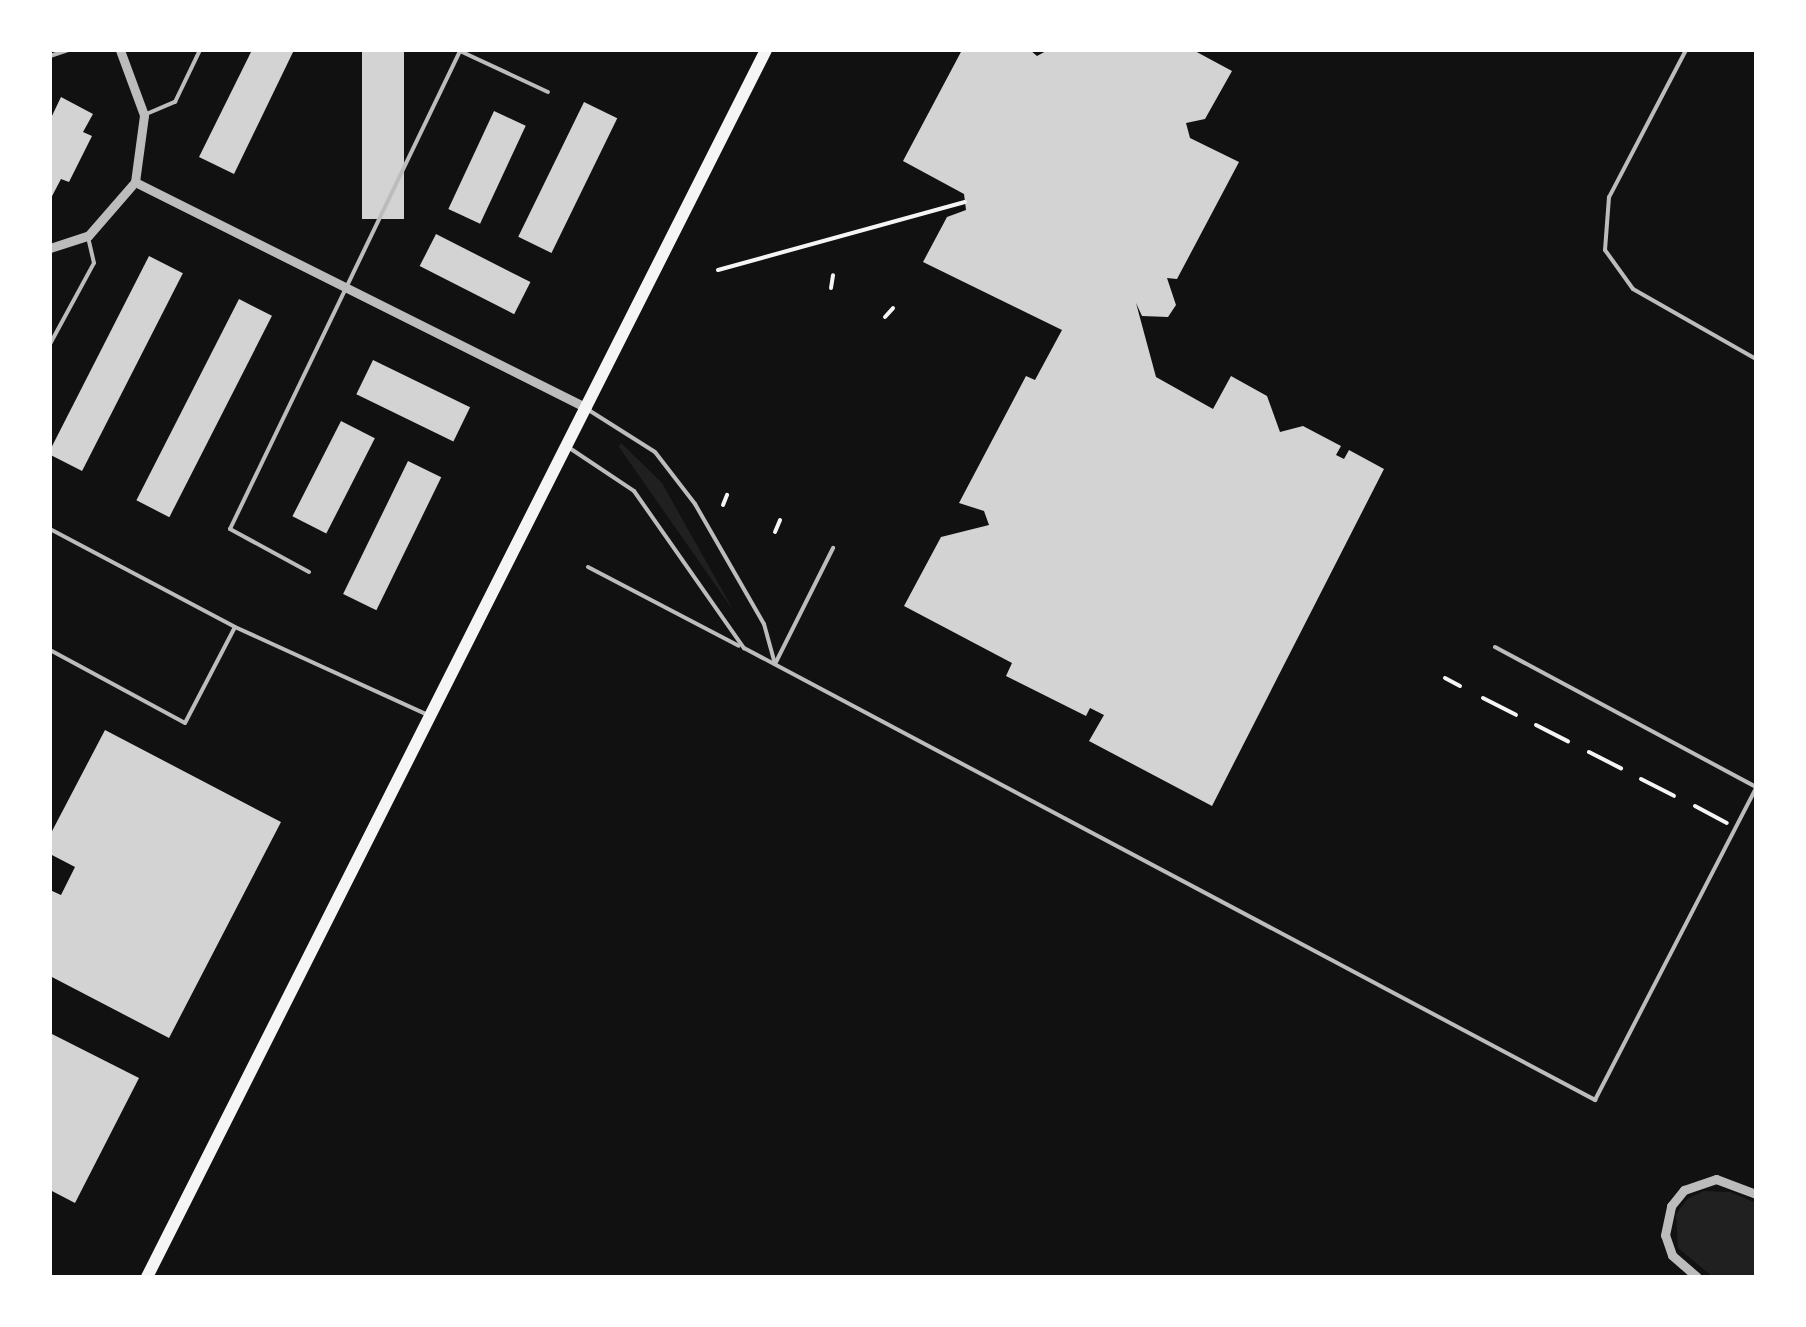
<!DOCTYPE html>
<html>
<head>
<meta charset="utf-8">
<style>
  body { margin:0 }
  #map { position:relative; width:1806px; height:1327px; overflow:hidden; background:#111; font-family:Mulish,sans-serif }
  div>[style] { position:absolute }
  .green>* { inset:0; background:#202020 }
  .building>* { inset:0; background:#d3d3d3; transform-origin:0 0 }
  .path>* { height:4px; margin:-2px; padding:0 2px; transform-origin:2px; border-radius:2px; background:#f5f5f5 }
  .service>* { height:4px; margin:-2px; padding:0 2px; transform-origin:2px; border-radius:2px; background:#bcbcbc }
  .minor>* { height:9px; margin:-4.5px; padding:0 4.5px; transform-origin:4.5px; border-radius:4.5px; background:#bcbcbc }
  .secondary>* { height:12px; margin:-6px; padding:0 6px; transform-origin:6px; border-radius:6px; background:#f5f5f5 }
  span { translate:-50% -50%; white-space:nowrap; text-align:center; line-height:1.15; -webkit-text-stroke:8px #fff; paint-order:stroke }
  .frame { position:absolute; inset:0; border:52px solid #fff; pointer-events:none }
</style>
</head>
<body>
<div id="map">
  <div class="green">
    <div style="clip-path:polygon(621px 443px,662px 483px,735px 613px,619px 447px)"></div>
    <div style="clip-path:polygon(1704px 1191px,1730px 1192px,1756px 1203px,1756px 1277px,1713px 1277px,1678px 1248px,1676px 1215px,1687px 1199px)"></div>
  </div>
  <div class="building">
    <div style="clip-path:polygon(252px 50px,294px 50px,234px 174px,199px 157px)"></div>
    <div style="left:362px;top:50px;width:42px;height:169px"></div>
    <div style="clip-path:polygon(962px 50px,1030px 50px,1037px 56px,1048px 50px,1193px 50px,1232px 71px,1205px 119px,1186px 123px,1190px 138px,1239px 162px,1177px 279px,1167px 278px,1176px 305px,1168px 317px,1142px 316px,1136px 303px,1156px 377px,1213px 409px,1231px 376px,1267px 396px,1280px 432px,1303px 426px,1341px 446px,1336px 455px,1344px 459px,1349px 450px,1384px 469px,1212px 806px,1089px 741px,1104px 715px,1090px 708px,1086px 716px,1006px 676px,1012px 663px,904px 606px,941px 537px,989px 525px,984px 511px,959px 503px,1026px 376px,1035px 380px,1062px 330px,923px 262px,947px 217px,966px 210px,964px 194px,903px 161px)"></div>
    <div style="clip-path:polygon(61px 97px,93px 114px,83px 132px,92px 136px,69px 182px,61px 179px,50px 200px,50px 120px)"></div>
    <div style="left:584px;top:102px;width:37px;height:150px;rotate:26deg"></div>
    <div style="left:494px;top:111px;width:35px;height:108px;rotate:25deg"></div>
    <div style="left:436px;top:234px;width:106px;height:36px;rotate:27deg"></div>
    <div style="left:149px;top:256px;width:38px;height:222px;rotate:27deg"></div>
    <div style="left:239px;top:299px;width:37px;height:226px;rotate:27deg"></div>
    <div style="left:373px;top:360px;width:108px;height:38px;rotate:26deg"></div>
    <div style="left:341px;top:421px;width:38px;height:107px;rotate:27deg"></div>
    <div style="left:408px;top:461px;width:37px;height:148px;rotate:26deg"></div>
    <div style="clip-path:polygon(105px 730px,281px 822px,169px 1038px,50px 976px,50px 890px,61px 895px,75px 867px,50px 854px,50px 835px)"></div>
    <div style="clip-path:polygon(50px 1033px,139px 1078px,75px 1203px,50px 1190px)"></div>
  </div>
  <div class="path">
    <div style="left:718px;top:270px;width:256px;rotate:-15.4deg"></div>
    <div style="left:831px;top:288px;width:13px;rotate:-81deg"></div>
    <div style="left:885px;top:317px;width:12px;rotate:-48deg"></div>
    <div style="left:723px;top:505px;width:11px;rotate:-68deg"></div>
    <div style="left:775px;top:532px;width:13px;rotate:-67deg"></div>
    <div style="left:1445px;top:678px;width:17px;rotate:28deg"></div>
    <div style="left:1483px;top:698px;width:37px;rotate:27deg"></div>
    <div style="left:1536px;top:725px;width:36px;rotate:27deg"></div>
    <div style="left:1589px;top:752px;width:36px;rotate:27deg"></div>
    <div style="left:1641px;top:779px;width:37px;rotate:27deg"></div>
    <div style="left:1695px;top:806px;width:36px;rotate:28deg"></div>
  </div>
  <div class="service">
    <div style="left:1686px;top:50px;width:166px;rotate:117.6deg"></div>
    <div style="left:1609px;top:197px;width:53px;rotate:94.3deg"></div>
    <div style="left:1605px;top:250px;width:48px;rotate:54.3deg"></div>
    <div style="left:1633px;top:289px;width:142px;rotate:29.6deg"></div>
    <div style="left:50px;top:56px;width:19px;rotate:-18deg"></div>
    <div style="left:144px;top:115px;width:34px;rotate:-23deg"></div>
    <div style="left:175px;top:102px;width:58px;rotate:-64.3deg"></div>
    <div style="left:50px;top:344px;width:92px;rotate:-61.5deg"></div>
    <div style="left:94px;top:263px;width:28px;rotate:-103deg"></div>
    <div style="left:587px;top:409px;width:80px;rotate:32.3deg"></div>
    <div style="left:655px;top:452px;width:66px;rotate:52.4deg"></div>
    <div style="left:695px;top:504px;width:138px;rotate:60.1deg"></div>
    <div style="left:764px;top:624px;width:41px;rotate:74.6deg"></div>
    <div style="left:571px;top:449px;width:76px;rotate:33.7deg"></div>
    <div style="left:634px;top:491px;width:192px;rotate:55deg"></div>
    <div style="left:744px;top:648px;width:964px;rotate:27.97deg"></div>
    <div style="left:1595px;top:1100px;width:351px;rotate:-62.7deg"></div>
    <div style="left:50px;top:529px;width:209px;rotate:27.9deg"></div>
    <div style="left:235px;top:627px;width:210px;rotate:24.5deg"></div>
    <div style="left:588px;top:567px;width:170px;rotate:27.6deg"></div>
    <div style="left:309px;top:572px;width:90px;rotate:-151.4deg"></div>
    <div style="left:230px;top:529px;width:530px;rotate:-64.3deg"></div>
    <div style="left:460px;top:51px;width:97px;rotate:25deg"></div>
    <div style="left:1495px;top:647px;width:296px;rotate:28.2deg"></div>
    <div style="left:50px;top:650px;width:153px;rotate:28.4deg"></div>
    <div style="left:185px;top:723px;width:108px;rotate:-62.5deg"></div>
    <div style="left:775px;top:664px;width:130px;rotate:-63.4deg"></div>
  </div>
  <div class="minor">
    <div style="left:135px;top:182px;width:505px;rotate:26.57deg"></div>
    <div style="left:50px;top:248px;width:40px;rotate:-18deg"></div>
    <div style="left:88px;top:236px;width:72px;rotate:-49deg"></div>
    <div style="left:135px;top:182px;width:68px;rotate:-82.3deg"></div>
    <div style="left:144px;top:115px;width:69px;rotate:-110.3deg"></div>
    <div style="left:1697px;top:1277px;width:33px;rotate:-139deg"></div>
    <div style="left:1672px;top:1255px;width:21px;rotate:-109deg"></div>
    <div style="left:1665px;top:1235px;width:30px;rotate:-78deg"></div>
    <div style="left:1671px;top:1206px;width:21px;rotate:-51deg"></div>
    <div style="left:1684px;top:1190px;width:34px;rotate:-19deg"></div>
    <div style="left:1716px;top:1179px;width:43px;rotate:20.6deg"></div>
  </div>
  <div class="secondary">
    <div style="left:147px;top:1277px;width:1374px;rotate:-63.23deg"></div>
  </div>
  <div class="frame"></div>
</div>
</body>
</html>
